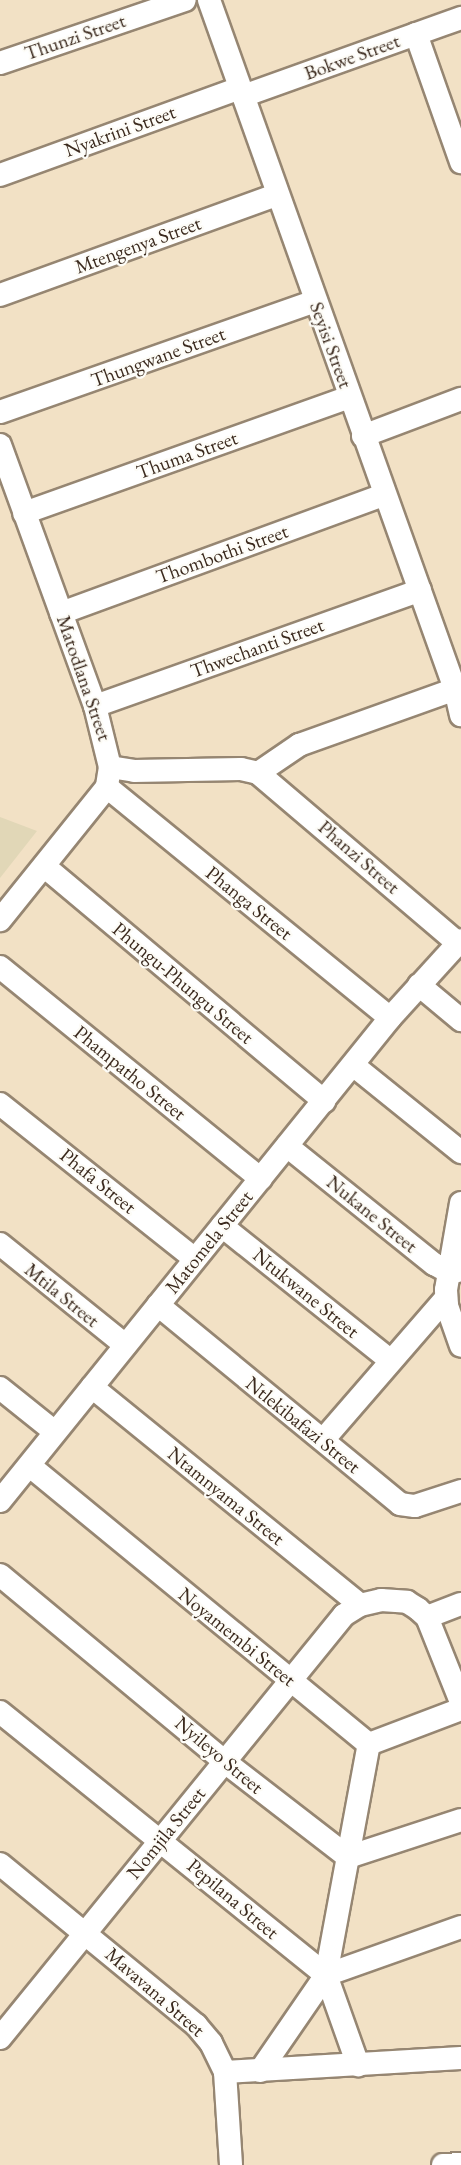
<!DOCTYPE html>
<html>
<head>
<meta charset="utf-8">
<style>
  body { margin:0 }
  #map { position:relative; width:461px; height:2165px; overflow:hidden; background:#f2e1c5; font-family:"EB Garamond",serif }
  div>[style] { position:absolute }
  .built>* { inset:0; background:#e1d7b7 }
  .roads { filter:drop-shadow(2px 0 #968672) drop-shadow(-2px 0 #968672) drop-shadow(0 2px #968672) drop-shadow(0 -2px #968672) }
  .minor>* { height:22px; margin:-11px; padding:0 11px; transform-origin:11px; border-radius:11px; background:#fff }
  span { translate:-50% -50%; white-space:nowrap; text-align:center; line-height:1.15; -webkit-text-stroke:4.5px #fdfcf7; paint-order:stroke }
  .street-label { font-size:20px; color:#3b2a1e }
</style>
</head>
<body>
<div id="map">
  <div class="built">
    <div style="clip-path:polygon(0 817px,37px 831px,0 878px)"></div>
  </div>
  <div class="roads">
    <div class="minor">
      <div style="left:209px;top:0;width:732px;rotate:70.35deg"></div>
      <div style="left:455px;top:689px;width:27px;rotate:77deg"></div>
      <div style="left:416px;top:34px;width:136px;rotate:70.6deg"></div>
      <div style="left:0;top:63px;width:195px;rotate:-18.8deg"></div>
      <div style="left:243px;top:96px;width:232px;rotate:-19.7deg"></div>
      <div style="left:0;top:175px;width:255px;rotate:-19.9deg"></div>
      <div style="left:0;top:295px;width:294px;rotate:-19.9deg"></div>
      <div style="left:0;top:412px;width:334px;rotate:-19.4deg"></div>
      <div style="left:363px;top:436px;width:105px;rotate:-20.7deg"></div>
      <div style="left:0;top:445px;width:278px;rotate:70deg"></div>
      <div style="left:95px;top:706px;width:63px;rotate:76.2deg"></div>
      <div style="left:110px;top:767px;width:20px;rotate:99deg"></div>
      <div style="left:107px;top:787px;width:171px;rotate:128.8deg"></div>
      <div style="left:24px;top:513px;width:346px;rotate:-19.6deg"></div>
      <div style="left:61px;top:613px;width:344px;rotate:-20.1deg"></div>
      <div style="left:95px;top:706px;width:345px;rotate:-19.6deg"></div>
      <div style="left:110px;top:767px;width:24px;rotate:9deg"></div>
      <div style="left:134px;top:771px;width:107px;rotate:-1.1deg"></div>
      <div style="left:241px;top:769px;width:17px;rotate:13deg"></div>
      <div style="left:258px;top:773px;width:262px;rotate:40.4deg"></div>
      <div style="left:258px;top:773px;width:50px;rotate:-34.3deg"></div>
      <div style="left:299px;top:745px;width:166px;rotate:-19.7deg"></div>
      <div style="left:107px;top:787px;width:365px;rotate:39.2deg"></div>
      <div style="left:44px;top:866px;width:366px;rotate:40deg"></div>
      <div style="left:0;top:967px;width:336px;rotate:39.1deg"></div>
      <div style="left:419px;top:985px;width:55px;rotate:39.8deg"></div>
      <div style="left:353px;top:1065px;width:139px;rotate:38.9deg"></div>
      <div style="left:0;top:1104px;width:249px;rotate:38.5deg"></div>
      <div style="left:287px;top:1146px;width:189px;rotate:38.8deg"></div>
      <div style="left:434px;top:1264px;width:18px;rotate:29deg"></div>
      <div style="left:450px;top:1273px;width:11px;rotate:-15deg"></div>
      <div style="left:461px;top:1203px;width:88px;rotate:99.8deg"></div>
      <div style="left:446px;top:1290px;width:16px;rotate:86deg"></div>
      <div style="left:447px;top:1306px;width:42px;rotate:70.7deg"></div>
      <div style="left:222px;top:1226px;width:216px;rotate:38.6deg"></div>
      <div style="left:0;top:1244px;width:161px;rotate:38.9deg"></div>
      <div style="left:158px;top:1305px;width:313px;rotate:39.4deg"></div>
      <div style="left:400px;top:1504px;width:15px;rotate:8deg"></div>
      <div style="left:415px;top:1506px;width:48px;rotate:-18.1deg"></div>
      <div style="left:92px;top:1387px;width:345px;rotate:39.1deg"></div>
      <div style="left:0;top:1388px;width:70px;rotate:38.7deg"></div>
      <div style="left:323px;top:1440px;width:188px;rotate:-49.1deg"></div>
      <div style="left:30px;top:1466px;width:438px;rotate:39.4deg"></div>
      <div style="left:0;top:1501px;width:621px;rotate:-51.08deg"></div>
      <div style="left:390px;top:1018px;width:105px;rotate:-47.7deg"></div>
      <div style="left:0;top:1575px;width:293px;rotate:39.7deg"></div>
      <div style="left:225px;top:1762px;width:155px;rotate:37.7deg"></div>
      <div style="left:348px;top:1857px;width:119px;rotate:-18.1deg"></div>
      <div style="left:427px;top:1617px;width:36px;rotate:-21deg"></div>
      <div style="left:0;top:1712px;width:419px;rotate:38.9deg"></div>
      <div style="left:326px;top:1975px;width:143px;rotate:-19.6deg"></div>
      <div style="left:369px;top:1744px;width:98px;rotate:-20.8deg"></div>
      <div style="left:0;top:1864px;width:254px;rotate:39.4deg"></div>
      <div style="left:196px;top:2025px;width:23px;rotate:50deg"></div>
      <div style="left:211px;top:2043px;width:32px;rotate:64deg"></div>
      <div style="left:225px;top:2072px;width:93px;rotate:86.3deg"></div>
      <div style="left:326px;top:1975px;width:96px;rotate:70.4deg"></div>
      <div style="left:0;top:2038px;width:545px;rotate:-50.88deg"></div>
      <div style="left:344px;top:1615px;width:19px;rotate:-32deg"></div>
      <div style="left:360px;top:1605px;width:22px;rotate:-13deg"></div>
      <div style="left:381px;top:1600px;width:26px;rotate:4deg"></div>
      <div style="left:407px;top:1602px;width:13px;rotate:32deg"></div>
      <div style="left:418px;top:1609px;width:12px;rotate:42deg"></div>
      <div style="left:427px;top:1617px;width:92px;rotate:68.2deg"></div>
      <div style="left:260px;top:2071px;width:116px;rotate:-55.5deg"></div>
      <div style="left:326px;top:1975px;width:235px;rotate:-79.5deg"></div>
      <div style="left:225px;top:2072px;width:236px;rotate:-3.4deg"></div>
      <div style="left:443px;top:2165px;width:18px;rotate:-3deg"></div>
    </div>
  </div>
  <div class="street-label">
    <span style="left:75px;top:37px;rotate:-19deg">Thunzi Street</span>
    <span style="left:352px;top:57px;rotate:-20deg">Bokwe Street</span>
    <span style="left:120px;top:131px;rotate:-20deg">Nyakrini Street</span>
    <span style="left:138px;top:245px;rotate:-20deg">Mtengenya Street</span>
    <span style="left:331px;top:345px;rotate:70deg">Seyisi Street</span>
    <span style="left:158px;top:357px;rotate:-20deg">Thungwane Street</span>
    <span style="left:187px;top:455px;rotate:-20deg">Thuma Street</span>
    <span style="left:222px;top:554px;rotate:-20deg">Thombothi Street</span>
    <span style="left:257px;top:648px;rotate:-20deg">Thwechanti Street</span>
    <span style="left:84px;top:678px;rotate:71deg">Matodlana Street</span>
    <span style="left:359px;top:857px;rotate:41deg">Phanzi Street</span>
    <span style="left:249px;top:903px;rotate:39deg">Phanga Street</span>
    <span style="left:183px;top:983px;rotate:40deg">Phungu-Phungu Street</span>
    <span style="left:130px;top:1073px;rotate:39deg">Phampatho Street</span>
    <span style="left:98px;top:1181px;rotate:39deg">Phafa Street</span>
    <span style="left:372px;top:1214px;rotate:39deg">Nukane Street</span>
    <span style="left:209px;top:1242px;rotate:-51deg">Matomela Street</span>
    <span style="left:306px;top:1293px;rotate:39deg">Ntukwane Street</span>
    <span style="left:62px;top:1295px;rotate:39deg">Mtila Street</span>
    <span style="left:303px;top:1425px;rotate:39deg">Ntlekibafazi Street</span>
    <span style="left:226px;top:1496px;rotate:39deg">Ntamnyama Street</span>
    <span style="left:237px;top:1637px;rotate:39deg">Noyamembi Street</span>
    <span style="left:219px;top:1755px;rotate:40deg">Nyileyo Street</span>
    <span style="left:166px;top:1833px;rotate:-51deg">Nomjila Street</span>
    <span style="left:233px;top:1899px;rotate:40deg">Pepilana Street</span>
    <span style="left:155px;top:1992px;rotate:41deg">Mavavana Street</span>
  </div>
</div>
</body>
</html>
